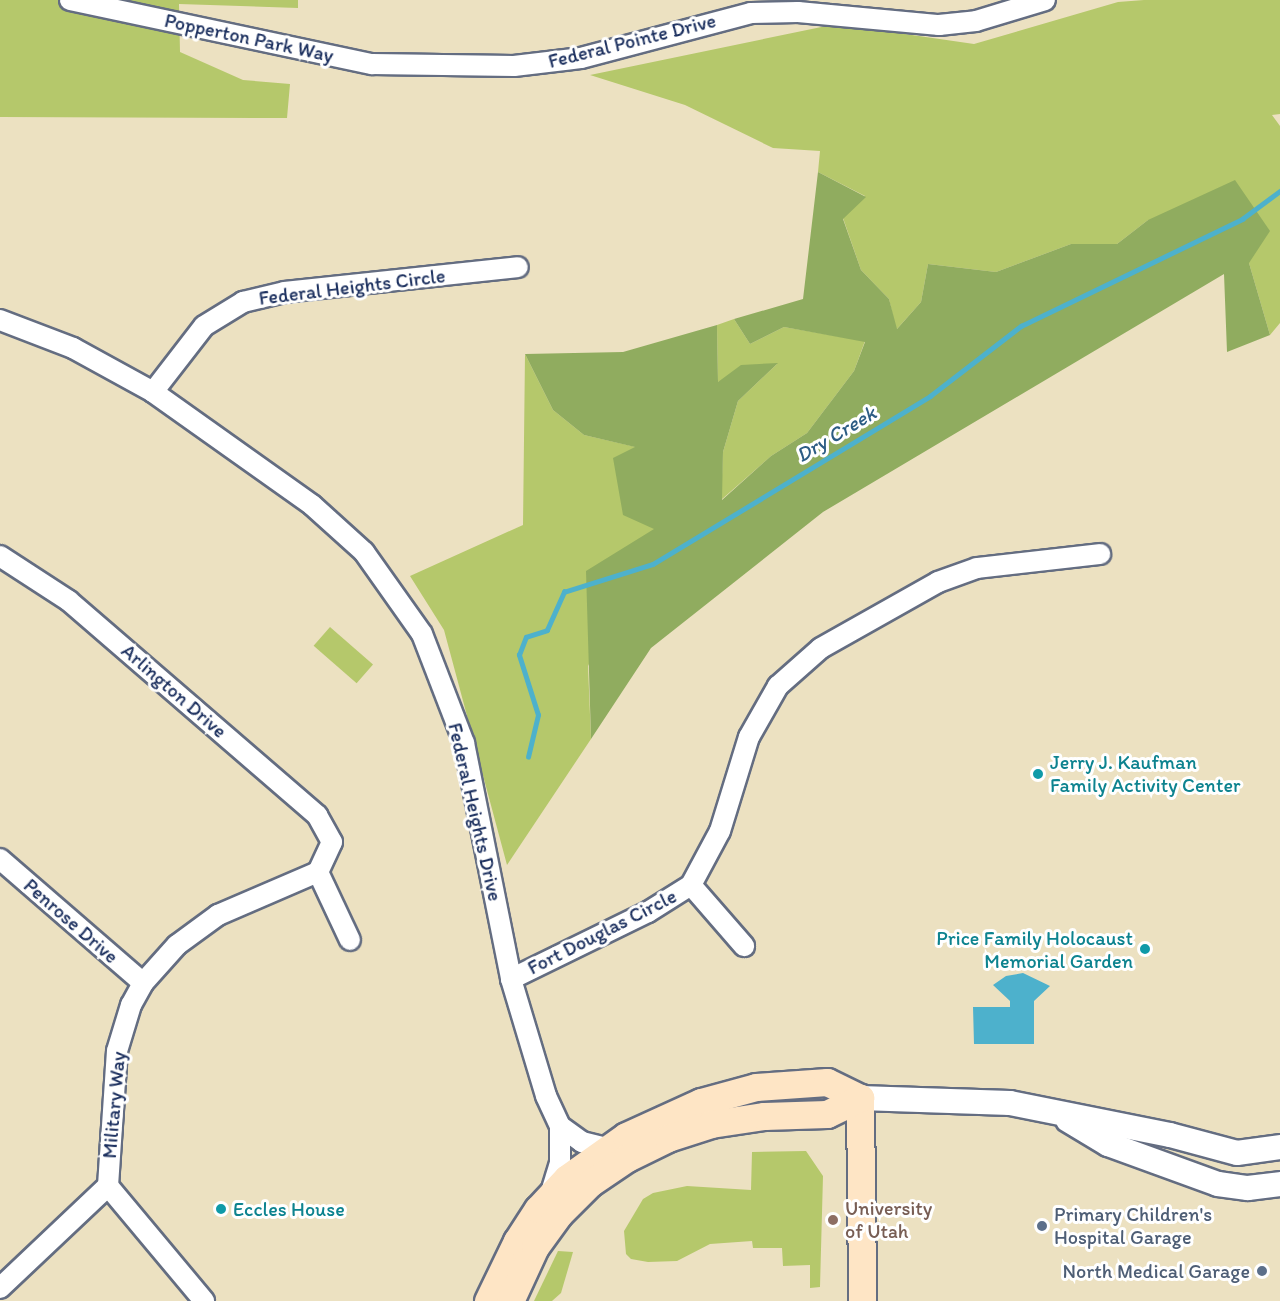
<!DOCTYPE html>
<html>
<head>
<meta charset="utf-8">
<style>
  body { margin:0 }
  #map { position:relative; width:1280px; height:1301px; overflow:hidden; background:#ece1c1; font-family:Itim,sans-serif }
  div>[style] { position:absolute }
  .green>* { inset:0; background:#b5c86b; transform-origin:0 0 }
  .forest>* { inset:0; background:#90ac5f }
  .water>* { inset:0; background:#4db1cc }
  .stream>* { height:4.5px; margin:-2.25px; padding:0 2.25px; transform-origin:2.25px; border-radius:2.25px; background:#4db1cc }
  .roads { filter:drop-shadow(2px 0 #646d81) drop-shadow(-2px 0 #646d81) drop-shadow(0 2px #646d81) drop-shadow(0 -2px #646d81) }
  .minor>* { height:20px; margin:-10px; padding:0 10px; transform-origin:10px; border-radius:10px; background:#fff }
  .tertiary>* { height:24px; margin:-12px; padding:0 12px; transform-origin:12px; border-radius:12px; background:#fff }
  .secondary>* { height:27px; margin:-13.5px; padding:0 13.5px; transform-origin:13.5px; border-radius:13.5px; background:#fee5c5 }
  .dots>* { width:16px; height:16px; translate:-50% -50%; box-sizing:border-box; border:3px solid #fff; border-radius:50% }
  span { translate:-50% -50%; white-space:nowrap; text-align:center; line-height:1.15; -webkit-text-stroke:6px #fff; paint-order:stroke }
  .street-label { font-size:20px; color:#1b2f5e }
  .culture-label { font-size:20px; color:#0d838f }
  .left { translate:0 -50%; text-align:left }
  .right { translate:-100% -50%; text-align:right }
  .education-label { font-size:20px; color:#785e54 }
  .service-label { font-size:20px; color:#4e5e75 }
  .water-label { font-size:21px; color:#2c5c84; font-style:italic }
</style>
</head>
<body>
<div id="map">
  <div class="green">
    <div style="clip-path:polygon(0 0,298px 0,298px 8px,179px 4px,180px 52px,243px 80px,290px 84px,287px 118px,0 117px)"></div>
    <div style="clip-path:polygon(1144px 0,1280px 0,1280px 114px,1272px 115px,1280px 126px,1280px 323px,1270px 335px,1249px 263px,1148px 220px,1117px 244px,1071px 244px,996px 272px,928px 264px,921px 302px,896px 330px,889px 299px,861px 270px,843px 218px,865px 196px,818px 172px,820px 151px,773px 148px,685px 105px,590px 75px,836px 24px,974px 44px,1118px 2px)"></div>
    <div style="clip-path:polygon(734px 319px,750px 344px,784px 327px,865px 341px,854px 371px,807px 433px,771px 456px,721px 500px,723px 452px,738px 401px,777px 364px,718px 382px,717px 325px)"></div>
    <div style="clip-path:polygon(525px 354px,553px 410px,584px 435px,636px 447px,655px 529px,588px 666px,591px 739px,507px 865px,444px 630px,410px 576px,523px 525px)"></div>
    <div style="left:330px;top:627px;width:57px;height:25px;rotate:41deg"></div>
    <div style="clip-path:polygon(806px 1151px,823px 1176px,820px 1287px,810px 1288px,810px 1265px,783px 1266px,782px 1248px,753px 1248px,752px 1241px,710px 1244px,677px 1261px,648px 1262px,631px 1259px,626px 1254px,624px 1231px,643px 1199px,653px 1193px,687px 1186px,751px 1190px,752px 1152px)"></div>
    <div style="clip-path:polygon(558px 1251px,573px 1252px,561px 1293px,552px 1301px,534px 1301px)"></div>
  </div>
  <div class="forest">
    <div style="clip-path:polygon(818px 172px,866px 197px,843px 219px,861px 270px,889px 299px,897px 329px,921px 302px,928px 264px,996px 272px,1071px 244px,1117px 244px,1148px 220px,1235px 180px,1270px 231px,1249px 263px,1270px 335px,1227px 352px,1224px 274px,823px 512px,651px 648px,591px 739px,586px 571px,654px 529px,623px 515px,613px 458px,635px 447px,584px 435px,553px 410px,525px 354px,623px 352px,717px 325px,718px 382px,741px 365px,778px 363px,738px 401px,723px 452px,722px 500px,771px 456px,807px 433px,854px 371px,865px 342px,784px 327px,750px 344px,734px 319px,803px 299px)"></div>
  </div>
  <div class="water">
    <div style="clip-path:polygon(1023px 973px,1050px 986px,1034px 1001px,1034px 1044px,974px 1044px,973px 1007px,1010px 1007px,1010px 1001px,993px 985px,1006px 976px)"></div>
  </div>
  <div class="stream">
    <div style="left:528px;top:757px;width:43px;rotate:-76.6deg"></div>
    <div style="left:538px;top:715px;width:63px;rotate:-107.6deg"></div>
    <div style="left:519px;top:655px;width:19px;rotate:-69deg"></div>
    <div style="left:526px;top:637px;width:22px;rotate:-18deg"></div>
    <div style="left:547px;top:630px;width:42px;rotate:-65.9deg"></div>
    <div style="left:564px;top:592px;width:93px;rotate:-17.5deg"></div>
    <div style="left:653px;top:564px;width:324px;rotate:-31.2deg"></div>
    <div style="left:930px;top:396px;width:115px;rotate:-37.6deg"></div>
    <div style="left:1021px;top:326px;width:246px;rotate:-25.8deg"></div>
    <div style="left:1242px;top:219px;width:47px;rotate:-36.4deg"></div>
  </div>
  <div class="roads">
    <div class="minor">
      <div style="left:70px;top:0;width:309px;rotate:12deg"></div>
      <div style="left:372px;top:64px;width:142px;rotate:0.8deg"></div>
      <div style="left:514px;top:66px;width:67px;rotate:-6.8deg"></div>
      <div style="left:581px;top:58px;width:176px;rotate:-14.8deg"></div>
      <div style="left:751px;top:13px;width:47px;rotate:-1.2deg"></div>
      <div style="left:798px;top:12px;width:142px;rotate:5.3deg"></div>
      <div style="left:939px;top:25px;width:37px;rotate:-6deg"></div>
      <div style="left:976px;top:21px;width:72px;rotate:-16.9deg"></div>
      <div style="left:0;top:320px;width:78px;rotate:21deg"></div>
      <div style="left:73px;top:348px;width:91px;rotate:28.8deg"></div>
      <div style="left:153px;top:392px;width:195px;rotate:35.4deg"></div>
      <div style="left:312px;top:505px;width:70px;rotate:42.1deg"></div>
      <div style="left:364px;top:552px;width:100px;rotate:54.7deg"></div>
      <div style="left:422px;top:634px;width:117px;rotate:68.9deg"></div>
      <div style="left:464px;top:743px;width:241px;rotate:78.7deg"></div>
      <div style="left:511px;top:979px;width:122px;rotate:73.3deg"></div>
      <div style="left:546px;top:1096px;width:33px;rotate:65deg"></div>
      <div style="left:560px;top:1126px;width:37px;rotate:90deg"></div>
      <div style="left:560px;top:1163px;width:28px;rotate:107deg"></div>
      <div style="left:153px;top:392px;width:83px;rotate:-52.3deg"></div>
      <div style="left:204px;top:326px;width:46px;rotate:-31.6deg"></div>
      <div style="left:243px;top:302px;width:43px;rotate:-13.4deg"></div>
      <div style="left:285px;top:292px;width:234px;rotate:-6.1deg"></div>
      <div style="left:0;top:556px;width:82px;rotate:33.1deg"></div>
      <div style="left:69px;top:601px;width:328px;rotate:40.8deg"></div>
      <div style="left:317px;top:815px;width:31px;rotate:61deg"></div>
      <div style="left:332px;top:842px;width:33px;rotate:115deg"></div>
      <div style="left:0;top:859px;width:189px;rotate:40.9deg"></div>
      <div style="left:318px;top:872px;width:75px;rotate:64.8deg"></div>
      <div style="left:691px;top:885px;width:81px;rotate:49deg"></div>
      <div style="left:511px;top:979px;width:153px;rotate:-26.1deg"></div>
      <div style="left:648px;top:912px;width:51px;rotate:-32.1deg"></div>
      <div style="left:691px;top:885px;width:61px;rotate:-61.8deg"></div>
      <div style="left:720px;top:831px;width:98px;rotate:-72.9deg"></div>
      <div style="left:749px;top:737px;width:59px;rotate:-60.4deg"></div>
      <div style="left:778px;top:686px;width:57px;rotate:-41.5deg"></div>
      <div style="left:821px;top:648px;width:134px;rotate:-29.4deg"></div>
      <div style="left:938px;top:582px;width:41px;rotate:-19.7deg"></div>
      <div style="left:977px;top:568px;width:124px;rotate:-6.5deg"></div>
      <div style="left:560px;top:1126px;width:27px;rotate:36deg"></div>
      <div style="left:582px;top:1142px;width:25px;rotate:14deg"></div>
      <div style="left:108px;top:1186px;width:150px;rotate:50.1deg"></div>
      <div style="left:0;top:1288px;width:149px;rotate:-43.4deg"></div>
      <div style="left:108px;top:1186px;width:135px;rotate:-86.2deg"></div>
      <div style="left:117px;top:1051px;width:48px;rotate:-73.1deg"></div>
      <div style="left:131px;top:1005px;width:25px;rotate:-61deg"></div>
      <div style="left:143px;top:983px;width:51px;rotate:-48.2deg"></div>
      <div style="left:177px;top:945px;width:51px;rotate:-36.2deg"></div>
      <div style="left:218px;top:915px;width:109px;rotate:-23.3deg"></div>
    </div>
    <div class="tertiary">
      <div style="left:860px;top:1098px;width:150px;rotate:1.9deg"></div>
      <div style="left:1010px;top:1103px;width:163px;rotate:11.3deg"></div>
      <div style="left:1170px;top:1135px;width:69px;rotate:15deg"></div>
      <div style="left:1237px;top:1153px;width:43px;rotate:-7.9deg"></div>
      <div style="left:1068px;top:1120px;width:47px;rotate:31deg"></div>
      <div style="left:1108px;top:1144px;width:117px;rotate:20deg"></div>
      <div style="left:1218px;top:1184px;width:30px;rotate:8deg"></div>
      <div style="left:1248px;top:1188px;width:32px;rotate:-7deg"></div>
    </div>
    <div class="secondary">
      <div style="left:860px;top:1098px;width:203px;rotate:89.4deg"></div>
      <div style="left:488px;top:1301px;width:67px;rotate:-64.2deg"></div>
      <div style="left:517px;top:1241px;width:38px;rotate:-57deg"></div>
      <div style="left:538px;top:1209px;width:42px;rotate:-46.9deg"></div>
      <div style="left:567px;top:1178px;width:72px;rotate:-35.4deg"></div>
      <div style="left:626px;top:1136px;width:82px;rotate:-24.4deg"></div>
      <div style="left:701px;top:1102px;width:57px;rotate:-15.3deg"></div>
      <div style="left:756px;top:1087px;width:71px;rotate:-4deg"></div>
      <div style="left:827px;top:1082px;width:37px;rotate:26deg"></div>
      <div style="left:510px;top:1301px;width:60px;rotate:-65.2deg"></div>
      <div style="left:535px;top:1247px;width:41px;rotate:-54deg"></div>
      <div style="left:559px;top:1214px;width:44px;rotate:-45deg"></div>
      <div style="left:590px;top:1183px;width:45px;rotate:-34deg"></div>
      <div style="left:627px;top:1158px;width:46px;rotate:-26deg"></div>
      <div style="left:668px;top:1138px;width:45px;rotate:-18deg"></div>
      <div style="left:711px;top:1124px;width:54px;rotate:-8.6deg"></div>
      <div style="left:764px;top:1116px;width:63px;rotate:-1.8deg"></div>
      <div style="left:827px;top:1114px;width:37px;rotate:-26deg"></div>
    </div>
  </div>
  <div class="dots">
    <div style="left:1038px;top:774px;background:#0f9aa8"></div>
    <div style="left:1145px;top:949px;background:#0f9aa8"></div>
    <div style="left:221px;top:1209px;background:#0f9aa8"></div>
    <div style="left:833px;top:1220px;background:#8d6e63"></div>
    <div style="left:1042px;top:1226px;background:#5c6f8a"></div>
    <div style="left:1262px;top:1271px;background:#5c6f8a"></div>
  </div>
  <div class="street-label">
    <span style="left:249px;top:38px;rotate:12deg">Popperton Park Way</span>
    <span style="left:632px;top:41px;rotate:-14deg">Federal Pointe Drive</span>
    <span style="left:352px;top:287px;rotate:-7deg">Federal Heights Circle</span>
    <span style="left:174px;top:691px;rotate:41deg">Arlington Drive</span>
    <span style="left:475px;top:812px;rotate:77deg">Federal Heights Drive</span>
    <span style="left:71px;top:921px;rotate:41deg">Penrose Drive</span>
    <span style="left:602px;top:932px;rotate:-27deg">Fort Douglas Circle</span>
    <span style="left:114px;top:1105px;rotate:-85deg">Military Way</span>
  </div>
  <div class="culture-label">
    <span class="left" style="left:1050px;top:774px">Jerry J. Kaufman<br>Family Activity Center</span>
    <span class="right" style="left:1133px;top:950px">Price Family Holocaust<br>Memorial Garden</span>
    <span class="left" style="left:233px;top:1209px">Eccles House</span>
  </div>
  <div class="education-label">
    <span class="left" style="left:845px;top:1220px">University<br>of Utah</span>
  </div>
  <div class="service-label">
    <span class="left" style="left:1054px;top:1226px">Primary Children's<br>Hospital Garage</span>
    <span class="right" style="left:1250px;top:1271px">North Medical Garage</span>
  </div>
  <div class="water-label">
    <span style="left:836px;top:434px;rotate:-31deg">Dry Creek</span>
  </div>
</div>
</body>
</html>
